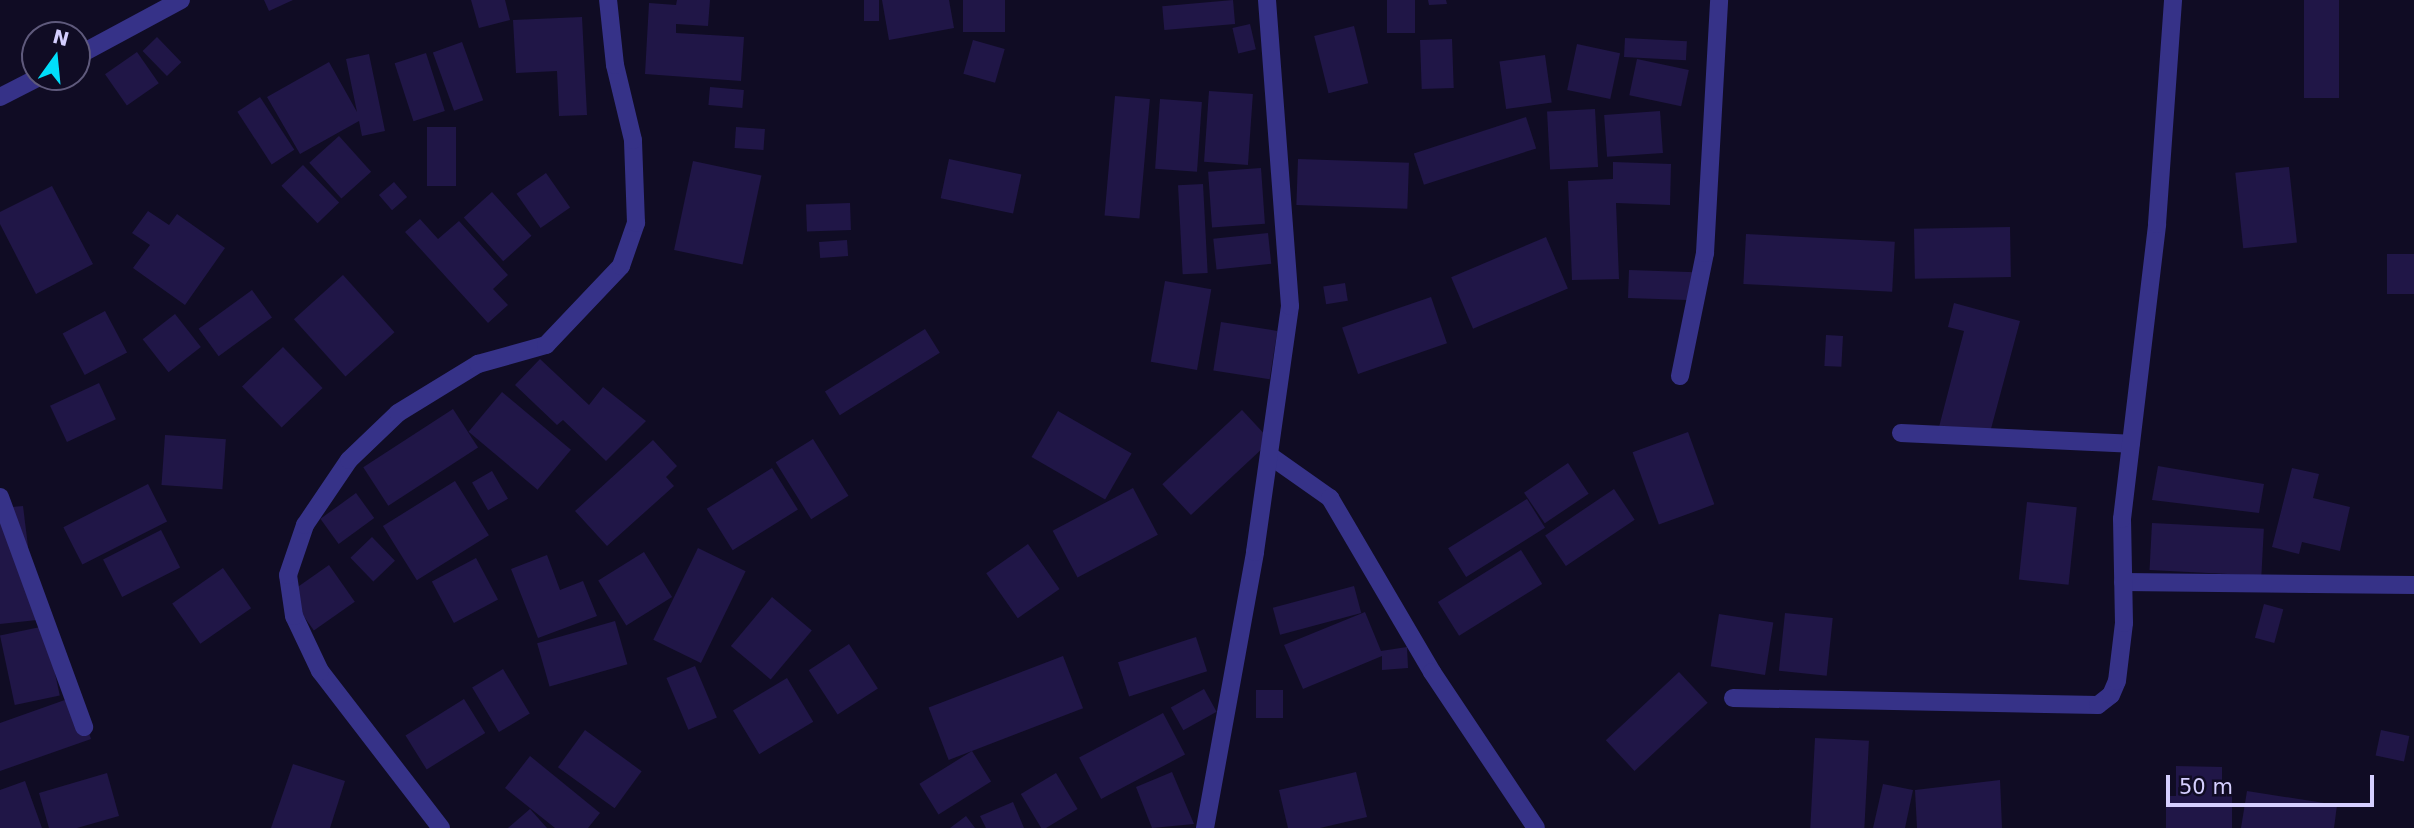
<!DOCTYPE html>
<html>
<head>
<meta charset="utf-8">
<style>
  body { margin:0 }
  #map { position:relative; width:2414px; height:828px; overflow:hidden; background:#100c24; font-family:"DejaVu Sans",sans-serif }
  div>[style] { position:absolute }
  .building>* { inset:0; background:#201647; transform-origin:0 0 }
  .minor>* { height:18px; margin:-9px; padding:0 9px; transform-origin:9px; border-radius:9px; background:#363288 }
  span { translate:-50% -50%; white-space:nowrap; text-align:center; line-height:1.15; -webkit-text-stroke:5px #100c24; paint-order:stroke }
  .north { position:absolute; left:21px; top:21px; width:70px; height:70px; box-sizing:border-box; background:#100c24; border:2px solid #5f5a7c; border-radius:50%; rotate:15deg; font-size:19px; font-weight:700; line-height:28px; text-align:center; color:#d5cfff }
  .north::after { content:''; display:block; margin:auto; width:24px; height:32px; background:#00defa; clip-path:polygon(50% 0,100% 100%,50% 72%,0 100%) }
  .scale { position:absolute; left:2166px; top:775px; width:208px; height:32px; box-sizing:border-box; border:4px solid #d5cfff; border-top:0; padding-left:9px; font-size:21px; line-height:24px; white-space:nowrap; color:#d5cfff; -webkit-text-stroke:5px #100c24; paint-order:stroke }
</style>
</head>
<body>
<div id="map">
  <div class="building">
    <div style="clip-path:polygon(264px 0,293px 0,269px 11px)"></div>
    <div style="clip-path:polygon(471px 0,505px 0,510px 20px,479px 28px)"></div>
    <div style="clip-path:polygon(677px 0,710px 0,708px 26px,676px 24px,676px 33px,744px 37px,741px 81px,645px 74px,649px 3px,676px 5px)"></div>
    <div style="left:864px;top:0;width:15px;height:21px"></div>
    <div style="clip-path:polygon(882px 0,949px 0,954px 28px,889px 40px)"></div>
    <div style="left:963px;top:0;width:42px;height:32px"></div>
    <div style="left:1233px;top:0;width:24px;height:71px;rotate:85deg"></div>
    <div style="left:1387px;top:0;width:28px;height:33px"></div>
    <div style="clip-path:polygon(1428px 0,1446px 0,1447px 4px,1429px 5px)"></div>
    <div style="left:2304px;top:0;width:35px;height:98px"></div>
    <div style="clip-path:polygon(582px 17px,587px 115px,559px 116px,557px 71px,516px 73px,513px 20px)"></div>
    <div style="left:1250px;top:24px;width:26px;height:18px;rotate:77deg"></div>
    <div style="left:1354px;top:26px;width:59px;height:41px;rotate:76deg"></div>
    <div style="left:157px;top:37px;width:35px;height:20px;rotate:46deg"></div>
    <div style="left:1625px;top:38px;width:62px;height:19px;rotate:3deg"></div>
    <div style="left:1452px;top:39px;width:49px;height:32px;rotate:88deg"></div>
    <div style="left:973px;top:40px;width:33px;height:35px;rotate:16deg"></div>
    <div style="left:462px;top:42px;width:62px;height:31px;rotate:70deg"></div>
    <div style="left:1577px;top:44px;width:44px;height:47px;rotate:12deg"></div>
    <div style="left:137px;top:52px;width:38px;height:39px;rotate:55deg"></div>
    <div style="left:426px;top:53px;width:61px;height:33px;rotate:72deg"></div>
    <div style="clip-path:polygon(369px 54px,385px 131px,362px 136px,359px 121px,300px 154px,267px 97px,329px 62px,357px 112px,346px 59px)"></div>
    <div style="left:1545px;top:55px;width:48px;height:46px;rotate:82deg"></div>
    <div style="left:1637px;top:59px;width:53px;height:37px;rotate:12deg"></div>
    <div style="left:710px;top:87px;width:34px;height:18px;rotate:5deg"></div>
    <div style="left:1209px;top:91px;width:44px;height:71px;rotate:4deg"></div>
    <div style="left:1115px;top:96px;width:35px;height:120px;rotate:5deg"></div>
    <div style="left:260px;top:97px;width:63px;height:27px;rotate:57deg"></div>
    <div style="left:1160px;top:99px;width:42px;height:70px;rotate:4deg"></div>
    <div style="left:1595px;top:109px;width:58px;height:48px;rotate:87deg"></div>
    <div style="left:1660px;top:111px;width:42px;height:56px;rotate:86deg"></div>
    <div style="left:1526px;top:117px;width:33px;height:118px;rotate:72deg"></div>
    <div style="left:427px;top:127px;width:29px;height:59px"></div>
    <div style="left:736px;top:127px;width:29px;height:21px;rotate:4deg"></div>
    <div style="left:339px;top:136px;width:48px;height:40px;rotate:48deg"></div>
    <div style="left:949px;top:159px;width:74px;height:40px;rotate:12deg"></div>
    <div style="left:1298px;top:159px;width:111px;height:46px;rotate:2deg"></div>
    <div style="left:693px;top:161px;width:70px;height:91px;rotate:12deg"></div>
    <div style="clip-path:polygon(1613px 162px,1671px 164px,1670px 205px,1616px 203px,1619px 279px,1572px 280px,1568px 181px,1613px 179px)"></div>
    <div style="left:303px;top:165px;width:52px;height:30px;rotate:46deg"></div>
    <div style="left:2289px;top:167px;width:76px;height:54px;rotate:84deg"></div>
    <div style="left:1261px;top:168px;width:56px;height:53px;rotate:86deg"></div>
    <div style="left:546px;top:173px;width:42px;height:36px;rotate:55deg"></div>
    <div style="left:394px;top:182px;width:20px;height:20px;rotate:49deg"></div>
    <div style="left:1203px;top:184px;width:89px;height:25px;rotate:87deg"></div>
    <div style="clip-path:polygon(52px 186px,93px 264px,36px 294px,0 224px,0 212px)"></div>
    <div style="left:492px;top:192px;width:59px;height:38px;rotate:48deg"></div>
    <div style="left:850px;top:203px;width:27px;height:44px;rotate:88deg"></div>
    <div style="clip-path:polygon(148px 211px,169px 225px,177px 214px,225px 248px,185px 305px,133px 268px,150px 245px,132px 233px)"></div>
    <div style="clip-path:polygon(420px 219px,438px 239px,459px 221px,508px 275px,493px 289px,508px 305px,488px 323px,405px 232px)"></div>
    <div style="left:2010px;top:227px;width:50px;height:96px;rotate:89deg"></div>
    <div style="left:1268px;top:233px;width:31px;height:55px;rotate:84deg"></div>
    <div style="left:1746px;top:234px;width:149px;height:50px;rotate:3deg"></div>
    <div style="left:1546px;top:237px;width:56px;height:103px;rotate:67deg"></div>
    <div style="left:847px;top:240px;width:16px;height:28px;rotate:86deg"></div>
    <div style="left:2414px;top:254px;width:40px;height:27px;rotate:90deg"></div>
    <div style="left:1629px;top:270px;width:67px;height:28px;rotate:2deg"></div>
    <div style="left:343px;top:275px;width:77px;height:66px;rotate:48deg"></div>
    <div style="left:1165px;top:281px;width:47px;height:82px;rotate:10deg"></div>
    <div style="left:1345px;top:283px;width:18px;height:22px;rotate:81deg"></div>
    <div style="left:252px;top:290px;width:34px;height:66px;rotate:54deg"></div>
    <div style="left:1431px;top:297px;width:49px;height:94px;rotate:71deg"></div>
    <div style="clip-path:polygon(1954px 303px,2020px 321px,1988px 440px,1939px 427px,1964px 331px,1948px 327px)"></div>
    <div style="left:105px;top:311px;width:47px;height:48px;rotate:62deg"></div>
    <div style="left:175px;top:314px;width:42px;height:41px;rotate:52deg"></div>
    <div style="left:1221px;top:322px;width:57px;height:49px;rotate:9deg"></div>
    <div style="left:925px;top:329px;width:28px;height:118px;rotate:58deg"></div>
    <div style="left:1826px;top:335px;width:17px;height:31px;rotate:3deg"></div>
    <div style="left:283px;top:347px;width:57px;height:57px;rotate:46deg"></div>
    <div style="clip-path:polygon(540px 359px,589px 405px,603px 387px,646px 421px,606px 461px,563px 420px,557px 425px,515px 385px)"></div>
    <div style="left:99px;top:383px;width:40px;height:54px;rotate:65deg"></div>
    <div style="left:502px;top:392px;width:90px;height:52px;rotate:40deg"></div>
    <div style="left:453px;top:409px;width:46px;height:107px;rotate:57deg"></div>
    <div style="left:1242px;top:410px;width:42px;height:109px;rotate:47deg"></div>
    <div style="left:1058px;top:411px;width:85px;height:53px;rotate:30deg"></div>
    <div style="left:1688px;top:432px;width:77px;height:59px;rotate:70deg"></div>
    <div style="left:165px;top:435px;width:61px;height:50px;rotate:4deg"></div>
    <div style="left:813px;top:439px;width:67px;height:44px;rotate:58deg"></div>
    <div style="clip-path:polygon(653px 440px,677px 466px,666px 477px,674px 486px,607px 546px,575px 511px)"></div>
    <div style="left:1568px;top:463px;width:37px;height:53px;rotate:56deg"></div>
    <div style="clip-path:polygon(2158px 466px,2264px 484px,2259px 513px,2152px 500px)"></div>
    <div style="left:772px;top:468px;width:49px;height:77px;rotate:58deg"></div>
    <div style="clip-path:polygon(2292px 468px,2319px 474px,2313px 498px,2350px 507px,2340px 551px,2302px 542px,2299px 554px,2272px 547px)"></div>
    <div style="left:492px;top:471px;width:32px;height:23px;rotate:60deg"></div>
    <div style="left:455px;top:481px;width:64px;height:85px;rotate:58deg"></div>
    <div style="left:148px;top:484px;width:42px;height:95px;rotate:63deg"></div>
    <div style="left:1133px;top:488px;width:53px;height:91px;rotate:62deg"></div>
    <div style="left:1614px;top:489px;width:37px;height:83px;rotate:56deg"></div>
    <div style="left:356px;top:493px;width:31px;height:44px;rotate:54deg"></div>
    <div style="left:1527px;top:499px;width:34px;height:93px;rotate:58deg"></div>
    <div style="left:2027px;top:502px;width:50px;height:78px;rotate:6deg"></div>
    <div style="clip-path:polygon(23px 506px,37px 620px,0 624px,0 508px)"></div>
    <div style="left:2152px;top:523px;width:112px;height:47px;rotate:3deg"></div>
    <div style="left:161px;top:530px;width:42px;height:65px;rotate:63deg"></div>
    <div style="left:372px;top:537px;width:33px;height:30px;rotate:46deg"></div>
    <div style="left:1028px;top:544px;width:55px;height:51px;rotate:55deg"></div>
    <div style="left:698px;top:548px;width:53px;height:102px;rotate:26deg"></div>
    <div style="left:1521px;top:550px;width:40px;height:98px;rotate:58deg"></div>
    <div style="left:644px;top:552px;width:53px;height:54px;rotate:58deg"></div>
    <div style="clip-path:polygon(547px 555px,560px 590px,583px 581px,597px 616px,538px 638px,511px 569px)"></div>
    <div style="left:476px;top:558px;width:47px;height:50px;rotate:62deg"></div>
    <div style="left:329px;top:565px;width:45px;height:50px;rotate:55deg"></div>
    <div style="left:223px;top:568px;width:49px;height:62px;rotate:55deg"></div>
    <div style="left:1354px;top:586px;width:28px;height:84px;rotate:75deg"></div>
    <div style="left:772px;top:597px;width:52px;height:64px;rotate:40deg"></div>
    <div style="left:2264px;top:604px;width:20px;height:35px;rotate:15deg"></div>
    <div style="clip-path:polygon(1365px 612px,1381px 651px,1407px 647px,1408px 668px,1382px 670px,1382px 656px,1303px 689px,1284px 645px)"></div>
    <div style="left:1785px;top:613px;width:48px;height:58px;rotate:6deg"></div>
    <div style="left:1719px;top:614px;width:55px;height:53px;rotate:9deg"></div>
    <div style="left:615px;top:621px;width:45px;height:81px;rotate:74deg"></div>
    <div style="left:45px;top:626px;width:71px;height:46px;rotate:78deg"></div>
    <div style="left:1196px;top:637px;width:36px;height:82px;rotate:72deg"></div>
    <div style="left:849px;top:644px;width:53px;height:48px;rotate:57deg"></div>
    <div style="left:1063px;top:656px;width:56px;height:144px;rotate:69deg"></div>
    <div style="left:695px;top:666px;width:56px;height:31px;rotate:67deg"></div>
    <div style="left:503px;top:669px;width:52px;height:36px;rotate:59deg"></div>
    <div style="left:1679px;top:672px;width:42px;height:100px;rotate:47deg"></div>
    <div style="left:787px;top:678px;width:51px;height:63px;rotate:59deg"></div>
    <div style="left:1204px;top:689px;width:26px;height:38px;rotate:61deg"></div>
    <div style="left:1256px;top:690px;width:27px;height:28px"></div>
    <div style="clip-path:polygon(76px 696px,91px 739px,0 771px,0 723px)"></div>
    <div style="left:464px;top:699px;width:40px;height:69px;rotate:58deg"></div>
    <div style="left:1163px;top:713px;width:47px;height:95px;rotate:62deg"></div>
    <div style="left:585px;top:730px;width:70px;height:46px;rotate:36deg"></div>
    <div style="left:2381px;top:730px;width:29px;height:26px;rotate:12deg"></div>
    <div style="left:1815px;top:738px;width:54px;height:90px;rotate:3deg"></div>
    <div style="left:972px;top:751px;width:36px;height:62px;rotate:58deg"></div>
    <div style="clip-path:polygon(530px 756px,600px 813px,588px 828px,555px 828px,505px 788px)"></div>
    <div style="clip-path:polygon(293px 764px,345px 781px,330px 828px,271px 828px)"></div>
    <div style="clip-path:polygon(2176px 766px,2222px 767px,2222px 793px,2232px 794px,2232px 828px,2166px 828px,2166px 796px,2176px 796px)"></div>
    <div style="clip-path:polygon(1172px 772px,1194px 824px,1152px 828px,1136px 787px)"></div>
    <div style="clip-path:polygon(1356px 772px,1367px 817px,1320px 828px,1288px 828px,1279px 790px)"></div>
    <div style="clip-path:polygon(107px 773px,119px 816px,77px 828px,49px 828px,39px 793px)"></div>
    <div style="left:1056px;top:773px;width:42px;height:41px;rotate:59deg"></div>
    <div style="clip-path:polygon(2000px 780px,2002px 828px,1917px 828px,1915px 790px)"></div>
    <div style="clip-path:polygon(25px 781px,42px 828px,0 828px,0 790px)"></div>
    <div style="clip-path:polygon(1883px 784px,1913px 790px,1905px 828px,1873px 828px)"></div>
    <div style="clip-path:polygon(2247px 791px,2337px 805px,2334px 828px,2241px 828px)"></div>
    <div style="clip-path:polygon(1013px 802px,1024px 828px,986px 828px,980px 816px)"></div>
    <div style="clip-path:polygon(530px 809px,547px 828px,508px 828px)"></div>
    <div style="clip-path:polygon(966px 816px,975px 828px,950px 828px)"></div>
  </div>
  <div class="minor">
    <div style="left:77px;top:56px;width:118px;rotate:-28.3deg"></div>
    <div style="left:0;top:97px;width:44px;rotate:-27.1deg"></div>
    <div style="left:1680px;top:376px;width:126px;rotate:-78.5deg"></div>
    <div style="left:1705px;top:253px;width:253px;rotate:-86.8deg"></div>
    <div style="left:1901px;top:433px;width:230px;rotate:2.7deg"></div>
    <div style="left:1269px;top:455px;width:75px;rotate:35.2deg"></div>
    <div style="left:1330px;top:498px;width:202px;rotate:59.6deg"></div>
    <div style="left:1432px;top:672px;width:187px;rotate:56.3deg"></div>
    <div style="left:0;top:497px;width:245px;rotate:69.9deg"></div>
    <div style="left:2123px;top:582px;width:291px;rotate:0.6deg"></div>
    <div style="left:1733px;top:698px;width:365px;rotate:1.1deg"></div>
    <div style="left:2098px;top:705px;width:16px;rotate:-38deg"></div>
    <div style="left:2111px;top:695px;width:15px;rotate:-67deg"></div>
    <div style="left:2117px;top:681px;width:58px;rotate:-83.1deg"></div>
    <div style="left:2124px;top:623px;width:104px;rotate:-91.1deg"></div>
    <div style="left:2122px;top:519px;width:297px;rotate:-83.2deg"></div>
    <div style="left:2157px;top:224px;width:225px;rotate:-85.9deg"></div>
    <div style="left:441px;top:828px;width:198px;rotate:-127.6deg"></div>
    <div style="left:320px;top:671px;width:61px;rotate:-115.3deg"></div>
    <div style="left:294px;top:616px;width:41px;rotate:-98.3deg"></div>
    <div style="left:288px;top:575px;width:53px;rotate:-71.2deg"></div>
    <div style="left:305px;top:525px;width:78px;rotate:-55.9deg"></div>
    <div style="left:349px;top:460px;width:68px;rotate:-43.8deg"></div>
    <div style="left:398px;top:413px;width:94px;rotate:-31.5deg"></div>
    <div style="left:478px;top:364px;width:71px;rotate:-15.6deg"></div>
    <div style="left:546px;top:345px;width:109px;rotate:-46.5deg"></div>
    <div style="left:621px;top:266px;width:46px;rotate:-70.8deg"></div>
    <div style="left:636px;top:223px;width:83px;rotate:-92.1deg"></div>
    <div style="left:633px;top:140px;width:77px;rotate:-103.5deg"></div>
    <div style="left:615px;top:65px;width:65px;rotate:-96.1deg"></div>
    <div style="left:1205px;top:828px;width:280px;rotate:-79.7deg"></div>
    <div style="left:1255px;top:552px;width:248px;rotate:-81.9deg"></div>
    <div style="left:1290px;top:306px;width:307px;rotate:-94.3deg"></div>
  </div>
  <div class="north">N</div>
  <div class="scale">50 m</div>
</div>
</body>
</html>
